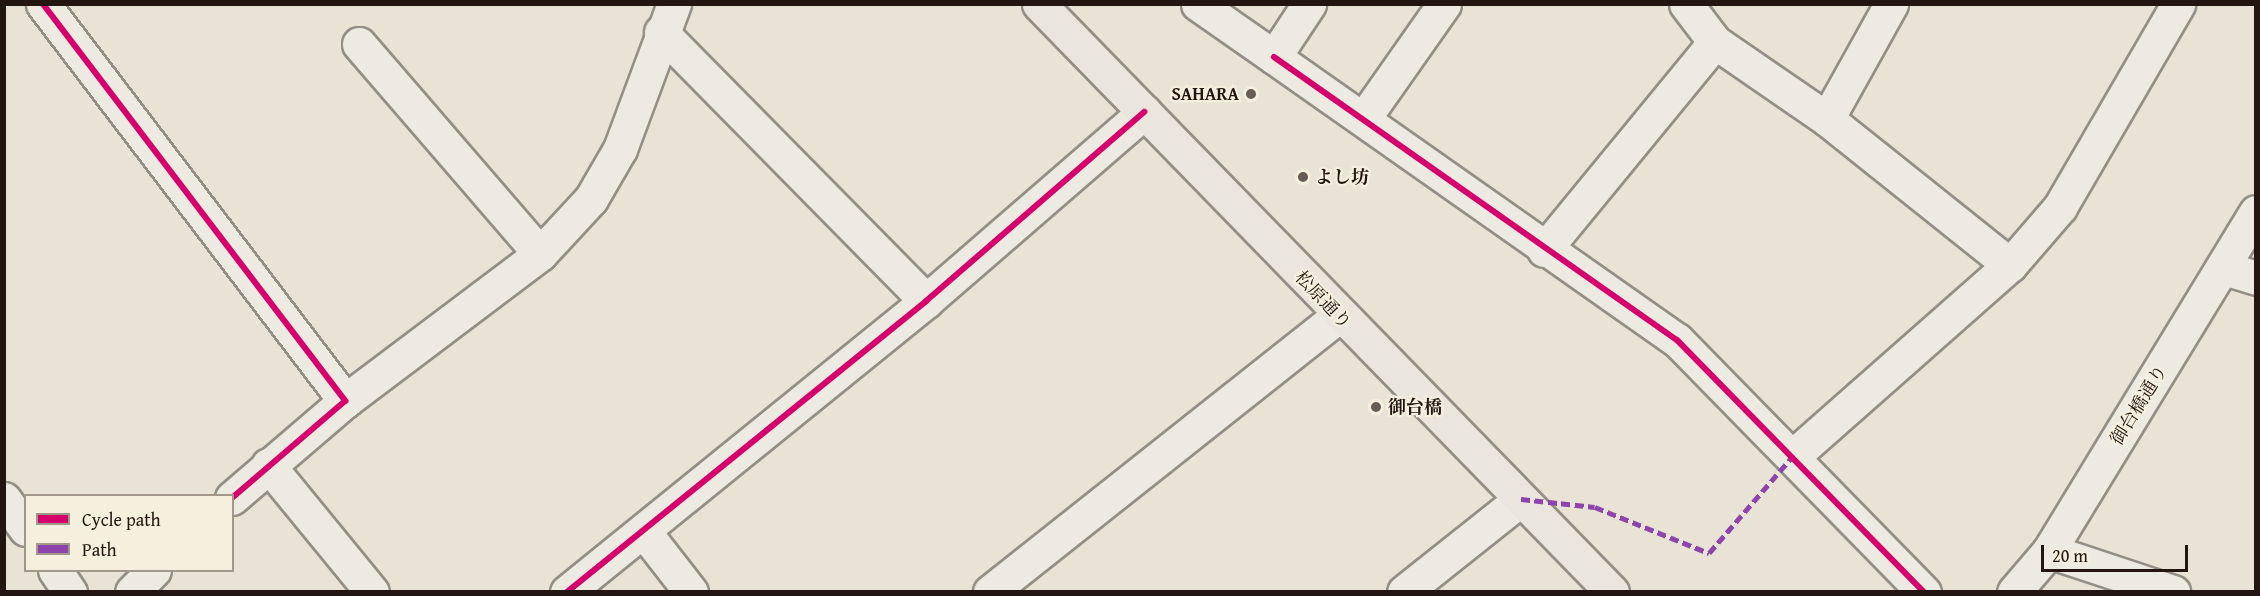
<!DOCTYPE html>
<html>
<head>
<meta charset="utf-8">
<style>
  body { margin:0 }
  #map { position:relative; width:2260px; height:596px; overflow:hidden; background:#e8e3d4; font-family:"Gentium Book Plus","Noto Serif JP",serif }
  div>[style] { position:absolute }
  .roads { filter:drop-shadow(2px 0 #938f86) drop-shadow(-2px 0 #938f86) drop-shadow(0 2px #938f86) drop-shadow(0 -2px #938f86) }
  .minor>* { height:33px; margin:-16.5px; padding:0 16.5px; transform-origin:16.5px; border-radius:16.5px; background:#edeae2 }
  .major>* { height:33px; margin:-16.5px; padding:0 16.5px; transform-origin:16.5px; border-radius:16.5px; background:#eae6de }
  .quiet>* { height:4.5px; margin-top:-2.25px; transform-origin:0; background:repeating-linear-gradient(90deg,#8e44ad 0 9px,transparent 0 13.5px) }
  .cycleway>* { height:6px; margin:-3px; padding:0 3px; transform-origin:3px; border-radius:3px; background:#d6006c }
  .dots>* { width:16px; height:16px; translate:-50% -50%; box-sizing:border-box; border:3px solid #f5efde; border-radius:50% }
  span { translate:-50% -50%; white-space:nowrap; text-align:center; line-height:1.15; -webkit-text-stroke:4.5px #f5efde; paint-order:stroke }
  .poi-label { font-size:18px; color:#23150f; font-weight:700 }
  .right { translate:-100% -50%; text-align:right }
  .left { translate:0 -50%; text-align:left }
  .street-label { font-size:18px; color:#23150f }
  .frame { position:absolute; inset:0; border:6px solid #23150f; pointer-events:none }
  .legend { position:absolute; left:24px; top:494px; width:210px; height:78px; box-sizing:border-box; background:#f5efde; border:2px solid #a1988b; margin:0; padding:8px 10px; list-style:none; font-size:18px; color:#23150f }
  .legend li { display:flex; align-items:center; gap:12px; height:30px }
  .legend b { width:30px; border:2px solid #a1988b }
  .scale { position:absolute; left:2041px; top:545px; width:147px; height:27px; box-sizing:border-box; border:3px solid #23150f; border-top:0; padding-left:8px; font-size:18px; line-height:21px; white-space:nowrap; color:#23150f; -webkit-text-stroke:4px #f5efde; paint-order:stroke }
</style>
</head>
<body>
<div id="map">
  <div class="roads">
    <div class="minor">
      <div style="left:43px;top:4px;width:499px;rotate:52.7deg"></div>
      <div style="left:345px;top:401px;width:149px;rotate:139.4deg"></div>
      <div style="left:1198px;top:4px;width:93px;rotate:34.9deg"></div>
      <div style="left:1274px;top:57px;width:64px;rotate:-56.6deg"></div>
      <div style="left:1686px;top:4px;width:48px;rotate:52.7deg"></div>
      <div style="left:1715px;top:42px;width:136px;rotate:34.5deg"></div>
      <div style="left:1827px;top:119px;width:234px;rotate:38.6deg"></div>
      <div style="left:661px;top:32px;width:378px;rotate:45.4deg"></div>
      <div style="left:359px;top:44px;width:277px;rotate:49.2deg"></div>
      <div style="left:1274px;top:57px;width:492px;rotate:35.1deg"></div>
      <div style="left:1677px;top:340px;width:353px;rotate:45.6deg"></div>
      <div style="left:1364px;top:118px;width:139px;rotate:-54.9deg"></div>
      <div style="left:1827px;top:119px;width:132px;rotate:-60.9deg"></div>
      <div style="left:1544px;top:250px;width:269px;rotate:-50.6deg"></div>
      <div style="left:2224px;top:268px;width:34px;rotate:17deg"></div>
      <div style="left:345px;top:401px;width:244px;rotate:-37deg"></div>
      <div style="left:540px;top:254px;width:75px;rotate:-47.2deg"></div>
      <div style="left:591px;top:199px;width:58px;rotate:-59.9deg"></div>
      <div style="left:620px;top:149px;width:155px;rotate:-69.6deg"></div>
      <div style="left:1792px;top:457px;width:290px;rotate:-41.4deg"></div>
      <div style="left:2010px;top:265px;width:77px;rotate:-49.2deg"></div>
      <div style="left:2060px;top:207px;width:235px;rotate:-59.8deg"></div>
      <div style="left:268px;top:465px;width:164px;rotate:50.7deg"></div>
      <div style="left:4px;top:499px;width:37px;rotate:54deg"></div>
      <div style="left:645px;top:533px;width:75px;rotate:52.1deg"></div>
      <div style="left:2049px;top:551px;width:131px;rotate:18.3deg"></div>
      <div style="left:55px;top:570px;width:27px;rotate:56deg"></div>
      <div style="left:132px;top:592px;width:31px;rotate:-45deg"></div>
      <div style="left:567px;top:592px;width:462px;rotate:-39deg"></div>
      <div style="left:926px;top:301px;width:289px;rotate:-40.9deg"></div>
      <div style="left:990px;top:592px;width:444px;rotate:-38.4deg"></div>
      <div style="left:1404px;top:592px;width:149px;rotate:-38.5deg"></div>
      <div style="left:2014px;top:592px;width:54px;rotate:-49.5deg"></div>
      <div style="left:2049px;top:551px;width:397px;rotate:-58.6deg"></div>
    </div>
    <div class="major">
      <div style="left:1039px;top:4px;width:821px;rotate:45.74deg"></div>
    </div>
  </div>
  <div class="quiet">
    <div style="left:1521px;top:499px;width:74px;rotate:6.2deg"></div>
    <div style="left:1595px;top:507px;width:123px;rotate:22deg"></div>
    <div style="left:1709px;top:553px;width:127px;rotate:-49.2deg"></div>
  </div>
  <div class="cycleway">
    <div style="left:43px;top:4px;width:499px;rotate:52.7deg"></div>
    <div style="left:345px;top:401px;width:149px;rotate:139.4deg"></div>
    <div style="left:1274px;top:57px;width:492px;rotate:35.1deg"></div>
    <div style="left:1677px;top:340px;width:353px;rotate:45.6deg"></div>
    <div style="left:567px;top:592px;width:462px;rotate:-39deg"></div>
    <div style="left:926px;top:301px;width:289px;rotate:-40.9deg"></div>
  </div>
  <div class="dots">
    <div style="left:1251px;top:94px;background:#685d54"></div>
    <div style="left:1303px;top:177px;background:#685d54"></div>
    <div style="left:1376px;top:407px;background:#685d54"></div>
  </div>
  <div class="poi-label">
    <span class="right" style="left:1239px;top:94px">SAHARA</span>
    <span class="left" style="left:1315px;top:177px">よし坊</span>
    <span class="left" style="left:1388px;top:407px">御台橋</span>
  </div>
  <div class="street-label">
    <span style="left:1323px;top:300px;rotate:46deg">松原通り</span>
    <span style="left:2139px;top:405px;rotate:-58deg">御台橋通り</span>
  </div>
  <div class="frame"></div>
  <ul class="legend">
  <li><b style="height:8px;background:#d6006c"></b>Cycle path</li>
  <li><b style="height:8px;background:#8e44ad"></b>Path</li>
  </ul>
  <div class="scale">20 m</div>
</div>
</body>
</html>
